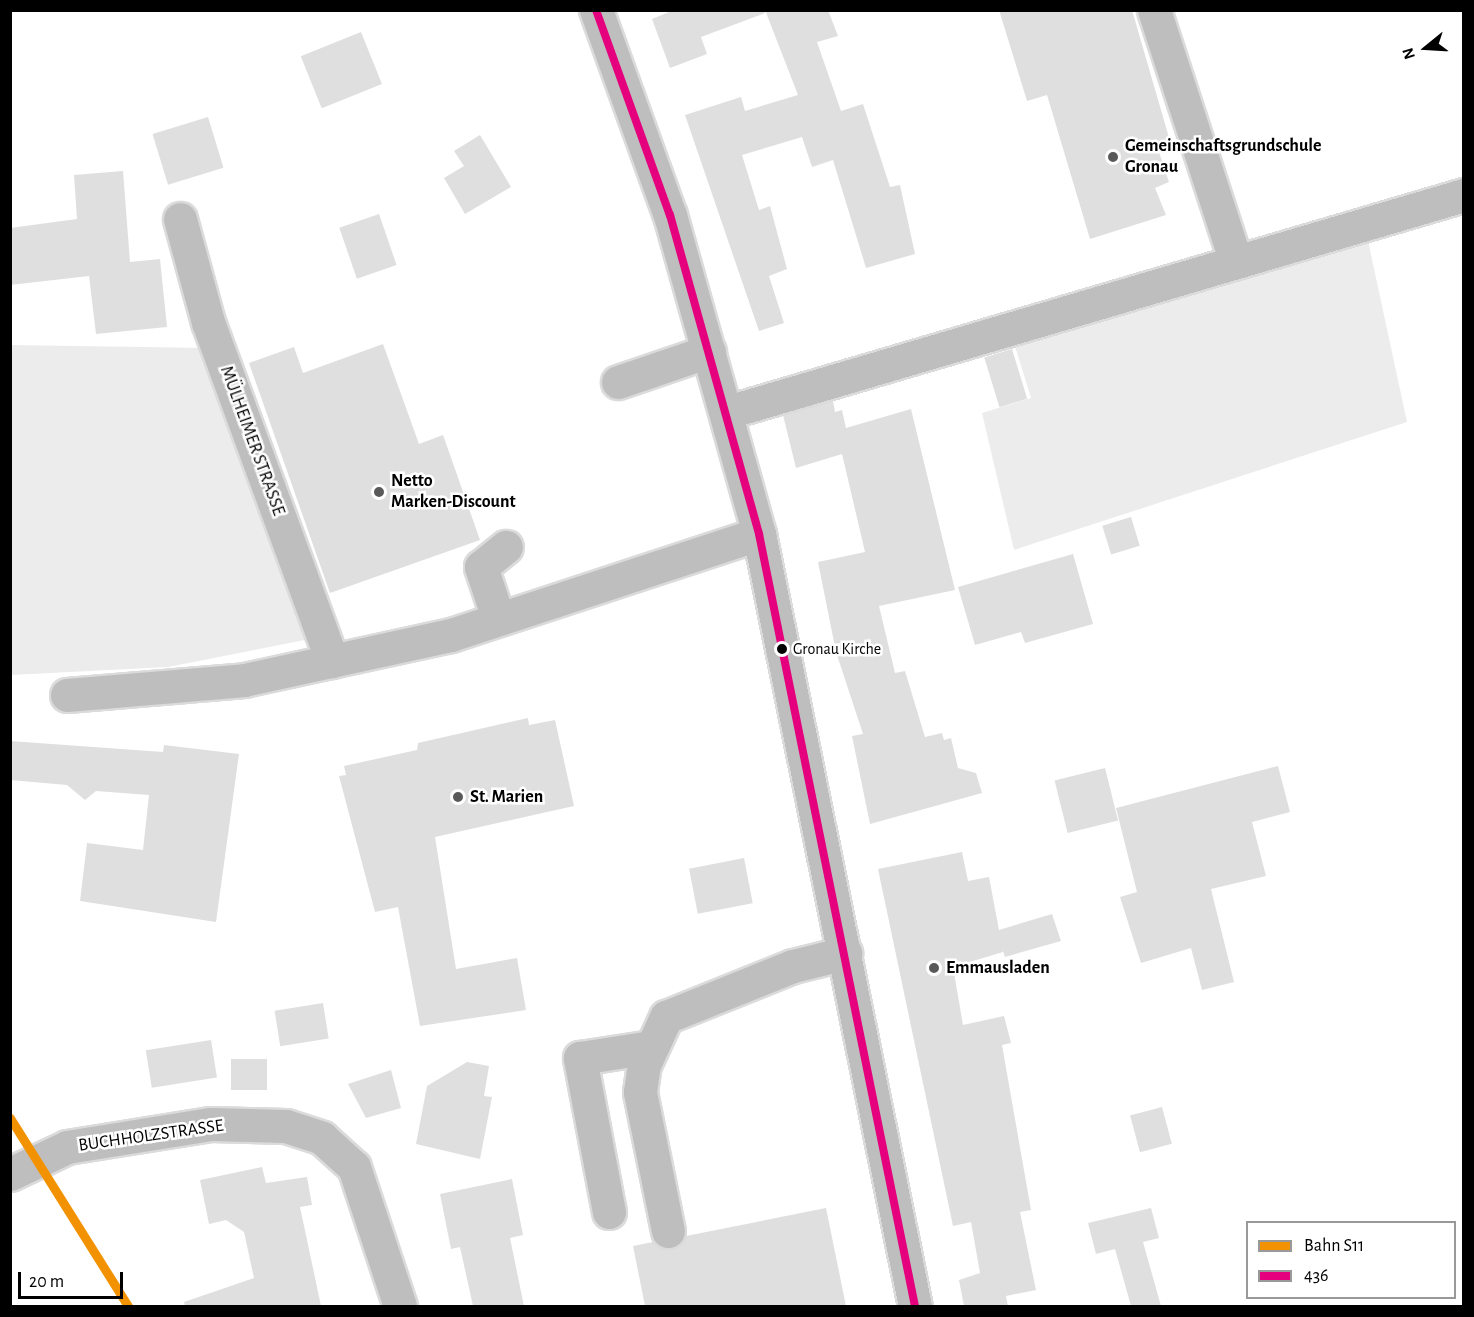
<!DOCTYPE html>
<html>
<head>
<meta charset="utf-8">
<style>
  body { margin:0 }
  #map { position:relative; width:1474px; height:1317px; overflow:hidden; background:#fff; font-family:"Alegreya Sans",sans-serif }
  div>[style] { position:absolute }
  .green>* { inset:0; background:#ececec }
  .building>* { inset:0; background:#dfdfdf; transform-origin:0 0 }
  .roads { filter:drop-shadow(2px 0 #dbdbdb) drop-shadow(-2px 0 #dbdbdb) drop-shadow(0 2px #dbdbdb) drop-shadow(0 -2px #dbdbdb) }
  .minor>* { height:33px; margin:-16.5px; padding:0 16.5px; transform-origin:16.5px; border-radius:16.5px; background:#bebebe }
  .major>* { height:33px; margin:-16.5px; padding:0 16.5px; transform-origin:16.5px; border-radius:16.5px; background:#bebebe }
  .bus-1>* { height:8px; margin:-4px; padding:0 4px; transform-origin:4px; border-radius:4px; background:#e5007d }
  .rail-1>* { height:9px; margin:-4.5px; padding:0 4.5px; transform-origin:4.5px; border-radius:4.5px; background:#f39200 }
  .dots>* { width:16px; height:16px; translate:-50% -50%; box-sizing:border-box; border:3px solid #fff; border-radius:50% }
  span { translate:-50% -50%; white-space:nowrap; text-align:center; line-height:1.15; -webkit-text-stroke:5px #fff; paint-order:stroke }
  .bus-label { font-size:16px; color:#000 }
  .left { translate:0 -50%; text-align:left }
  .poi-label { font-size:18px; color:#000; font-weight:700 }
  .street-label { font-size:18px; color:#000 }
  .frame { position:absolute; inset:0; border:12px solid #000; pointer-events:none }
  .legend { position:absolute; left:1246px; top:1221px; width:210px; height:78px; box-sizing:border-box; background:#fff; border:2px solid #999; margin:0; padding:8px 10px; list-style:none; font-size:18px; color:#000 }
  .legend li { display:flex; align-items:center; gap:12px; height:30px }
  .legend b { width:30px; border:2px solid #999 }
  .north { position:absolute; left:1396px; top:18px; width:60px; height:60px; -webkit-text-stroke:4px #fff; paint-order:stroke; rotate:252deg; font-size:16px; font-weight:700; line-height:24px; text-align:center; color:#000 }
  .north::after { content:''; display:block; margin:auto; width:21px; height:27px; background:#000; clip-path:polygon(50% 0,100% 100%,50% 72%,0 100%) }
  .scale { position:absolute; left:18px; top:1272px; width:105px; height:27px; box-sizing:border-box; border:3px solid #000; border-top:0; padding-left:8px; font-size:18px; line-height:21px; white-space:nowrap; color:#000; -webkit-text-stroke:4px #fff; paint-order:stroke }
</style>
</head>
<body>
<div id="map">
  <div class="green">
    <div style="clip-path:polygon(1367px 236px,1407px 422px,1014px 550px,982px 413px,1031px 398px,1014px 343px)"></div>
    <div style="clip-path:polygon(10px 345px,208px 348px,310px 639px,168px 667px,11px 675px)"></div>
  </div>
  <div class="building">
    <div style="clip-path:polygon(674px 10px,764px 10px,765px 13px,701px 37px,707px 54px,670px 68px,652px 19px)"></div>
    <div style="clip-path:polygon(765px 10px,828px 10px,838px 36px,817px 42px,841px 111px,863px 104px,890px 187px,900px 185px,915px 254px,866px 268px,833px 160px,812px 167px,802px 137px,742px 155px,759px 210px,770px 206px,787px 269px,769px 276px,784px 323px,759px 331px,685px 115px,741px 97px,745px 111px,798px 95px)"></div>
    <div style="clip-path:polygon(999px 10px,1132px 10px,1172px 148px,1159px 152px,1169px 182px,1155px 188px,1166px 215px,1090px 239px,1047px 95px,1027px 101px)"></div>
    <div style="left:361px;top:32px;width:56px;height:65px;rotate:68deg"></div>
    <div style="left:208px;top:117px;width:53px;height:58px;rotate:73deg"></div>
    <div style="clip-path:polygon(480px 135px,511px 187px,465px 214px,444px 178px,464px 166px,454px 151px)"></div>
    <div style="clip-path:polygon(123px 171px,130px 262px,160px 259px,167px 327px,96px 334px,89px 276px,10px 285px,10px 228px,77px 219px,74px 175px)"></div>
    <div style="left:379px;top:214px;width:54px;height:42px;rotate:71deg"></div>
    <div style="clip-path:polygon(383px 344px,419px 444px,443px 435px,480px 540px,330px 593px,249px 363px,294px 347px,303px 373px)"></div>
    <div style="left:1012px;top:349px;width:52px;height:29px;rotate:73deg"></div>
    <div style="clip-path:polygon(833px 401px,835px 412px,842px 410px,846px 428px,911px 409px,955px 590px,879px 606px,895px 673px,905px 671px,925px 737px,942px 733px,944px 740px,951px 738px,958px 768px,976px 773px,982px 793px,870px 824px,852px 736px,863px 734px,836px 652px,818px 562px,865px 552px,842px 454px,796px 468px,783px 415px)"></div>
    <div style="left:1131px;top:517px;width:30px;height:30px;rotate:73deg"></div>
    <div style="clip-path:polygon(1073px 554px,1093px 624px,1025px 643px,1021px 632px,975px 645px,958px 587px)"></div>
    <div style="clip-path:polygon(528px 718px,529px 725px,555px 720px,574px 806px,435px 837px,456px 969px,517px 958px,526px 1010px,420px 1026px,398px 907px,375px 912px,339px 776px,346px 775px,344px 766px,417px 750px,418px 743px)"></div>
    <div style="clip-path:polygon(10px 741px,163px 752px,164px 745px,239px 754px,216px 922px,80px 901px,87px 843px,143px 850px,149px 795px,96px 791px,85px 800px,67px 785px,10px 780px)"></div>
    <div style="clip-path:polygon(1278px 766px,1290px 812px,1252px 822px,1266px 876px,1211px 889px,1234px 982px,1202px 990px,1191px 948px,1141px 963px,1120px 897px,1137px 892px,1116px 808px)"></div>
    <div style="left:1105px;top:768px;width:54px;height:52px;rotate:76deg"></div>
    <div style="clip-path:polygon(962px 852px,968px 881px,989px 877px,999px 930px,1052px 914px,1061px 941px,1005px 957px,1002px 948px,1003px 952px,953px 967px,963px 1025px,1004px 1016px,1011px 1043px,1002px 1045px,1031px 1210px,1020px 1212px,1036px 1290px,1006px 1296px,1008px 1306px,964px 1306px,959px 1280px,980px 1273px,971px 1222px,953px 1226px,878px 869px)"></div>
    <div style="left:744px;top:858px;width:46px;height:56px;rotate:79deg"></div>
    <div style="left:323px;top:1003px;width:36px;height:49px;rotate:81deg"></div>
    <div style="left:211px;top:1040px;width:38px;height:66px;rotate:81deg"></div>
    <div style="left:231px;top:1059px;width:36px;height:31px"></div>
    <div style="clip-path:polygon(467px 1062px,489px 1066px,484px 1096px,492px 1097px,480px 1159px,416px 1144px,427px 1086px)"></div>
    <div style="clip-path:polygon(391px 1070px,401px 1108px,366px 1118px,348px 1084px)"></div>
    <div style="left:1162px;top:1107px;width:38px;height:33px;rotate:75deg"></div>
    <div style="clip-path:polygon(262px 1167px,266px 1183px,307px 1177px,312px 1205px,300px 1207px,321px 1306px,185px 1306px,184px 1302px,254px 1278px,244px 1232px,226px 1220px,209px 1224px,200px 1180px)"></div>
    <div style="clip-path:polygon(512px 1179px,523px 1235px,510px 1238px,524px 1306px,473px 1306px,460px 1247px,451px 1249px,440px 1194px)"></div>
    <div style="clip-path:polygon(826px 1208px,846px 1306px,645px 1306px,633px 1246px,653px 1242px,671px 1249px,686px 1236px)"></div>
    <div style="clip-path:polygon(1151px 1208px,1159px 1238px,1143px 1242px,1161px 1306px,1131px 1306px,1115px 1249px,1096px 1254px,1088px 1223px)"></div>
  </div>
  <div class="roads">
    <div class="minor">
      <div style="left:1154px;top:10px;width:265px;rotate:72deg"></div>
      <div style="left:180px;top:219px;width:107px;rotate:74.8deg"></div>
      <div style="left:208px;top:322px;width:361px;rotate:69.9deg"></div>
      <div style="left:618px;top:382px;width:96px;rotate:-18.8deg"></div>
      <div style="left:728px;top:412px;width:767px;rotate:-16.43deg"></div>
      <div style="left:498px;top:618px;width:54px;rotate:-108.4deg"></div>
      <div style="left:481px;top:567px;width:32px;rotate:-39deg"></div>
      <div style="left:67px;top:695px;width:178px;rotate:-4.8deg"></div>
      <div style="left:244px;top:680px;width:212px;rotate:-12.3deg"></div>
      <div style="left:451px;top:635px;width:324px;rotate:-18.2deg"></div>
      <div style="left:10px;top:1174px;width:63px;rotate:-25.3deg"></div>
      <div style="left:67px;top:1147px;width:146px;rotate:-9.1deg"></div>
      <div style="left:211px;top:1124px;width:75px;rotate:1.5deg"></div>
      <div style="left:286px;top:1126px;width:38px;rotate:18deg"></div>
      <div style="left:322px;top:1138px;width:43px;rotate:42.2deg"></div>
      <div style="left:354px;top:1167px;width:146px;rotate:71.7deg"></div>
      <div style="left:609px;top:1212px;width:157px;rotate:-100.7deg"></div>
      <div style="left:580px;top:1058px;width:72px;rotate:-8.8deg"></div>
      <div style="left:668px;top:1231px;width:142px;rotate:-101.4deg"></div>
      <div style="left:640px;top:1092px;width:27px;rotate:-82deg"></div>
      <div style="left:644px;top:1065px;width:53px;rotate:-65.4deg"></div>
      <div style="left:666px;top:1017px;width:137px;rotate:-21.9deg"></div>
      <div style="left:793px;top:966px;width:54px;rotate:-14deg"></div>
    </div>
    <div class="major">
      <div style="left:596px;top:10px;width:218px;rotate:70.2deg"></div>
      <div style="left:670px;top:215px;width:331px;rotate:74.4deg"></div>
      <div style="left:759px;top:534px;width:788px;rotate:78.58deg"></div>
    </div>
  </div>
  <div class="bus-1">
    <div style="left:596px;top:10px;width:218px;rotate:70.2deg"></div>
    <div style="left:670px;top:215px;width:331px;rotate:74.4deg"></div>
    <div style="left:759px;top:534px;width:788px;rotate:78.58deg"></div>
  </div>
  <div class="rail-1">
    <div style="left:10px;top:1118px;width:222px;rotate:57.9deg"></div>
  </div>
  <div class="dots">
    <div style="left:1113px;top:157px;background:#595959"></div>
    <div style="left:379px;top:492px;background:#595959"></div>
    <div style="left:782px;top:649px;background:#000"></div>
    <div style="left:458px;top:797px;background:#595959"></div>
    <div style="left:934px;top:968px;background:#595959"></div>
  </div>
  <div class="bus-label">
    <span class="left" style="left:793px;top:649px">Gronau Kirche</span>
  </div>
  <div class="poi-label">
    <span class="left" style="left:1125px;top:157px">Gemeinschaftsgrundschule<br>Gronau</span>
    <span class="left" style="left:391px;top:492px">Netto<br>Marken-Discount</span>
    <span class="left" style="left:470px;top:797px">St. Marien</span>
    <span class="left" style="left:946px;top:968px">Emmausladen</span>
  </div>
  <div class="street-label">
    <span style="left:252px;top:441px;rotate:70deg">MÜLHEIMER STRASSE</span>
    <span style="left:151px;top:1136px;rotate:-8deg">BUCHHOLZSTRASSE</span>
  </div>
  <div class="frame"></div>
  <ul class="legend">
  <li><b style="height:8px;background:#f39200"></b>Bahn S11</li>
  <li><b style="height:8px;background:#e5007d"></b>436</li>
  </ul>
  <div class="north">N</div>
  <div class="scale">20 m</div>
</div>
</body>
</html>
